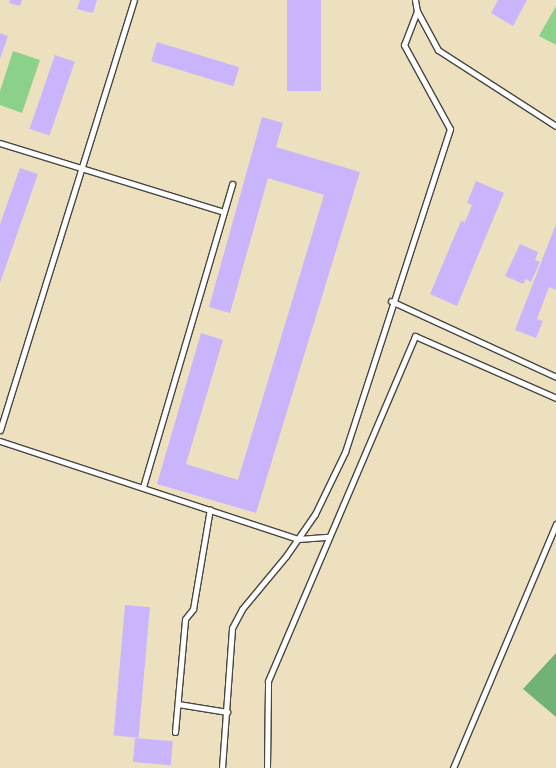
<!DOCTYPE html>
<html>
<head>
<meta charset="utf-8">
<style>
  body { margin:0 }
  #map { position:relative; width:556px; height:768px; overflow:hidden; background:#ece0bf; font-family:Vollkorn,serif }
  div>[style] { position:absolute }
  .green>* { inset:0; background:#8cd18a }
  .forest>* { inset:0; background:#71b376 }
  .building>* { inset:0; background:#cab5fd; transform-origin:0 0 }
  .roads { filter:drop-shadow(1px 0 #484641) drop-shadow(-1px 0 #484641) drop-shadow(0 1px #484641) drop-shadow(0 -1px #484641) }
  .lane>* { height:5px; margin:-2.5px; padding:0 2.5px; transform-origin:2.5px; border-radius:2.5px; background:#fff }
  span { translate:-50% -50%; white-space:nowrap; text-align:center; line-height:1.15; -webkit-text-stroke:4px #f6f6f2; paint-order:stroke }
</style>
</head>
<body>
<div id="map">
  <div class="green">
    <div style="clip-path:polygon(556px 6px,556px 45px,539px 36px)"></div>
    <div style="clip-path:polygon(13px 51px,40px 60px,22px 113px,0 105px,0 91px)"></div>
  </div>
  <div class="forest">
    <div style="clip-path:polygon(556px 653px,556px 717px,523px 689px)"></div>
  </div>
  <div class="building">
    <div style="clip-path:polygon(10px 0,22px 0,20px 6px,9px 3px)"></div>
    <div style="clip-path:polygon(80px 0,97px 0,93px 13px,77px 9px)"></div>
    <div style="left:287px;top:0;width:34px;height:91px"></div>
    <div style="clip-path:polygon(498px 0,527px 0,513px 26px,491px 13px)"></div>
    <div style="clip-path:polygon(0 33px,8px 36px,0 59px)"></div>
    <div style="left:157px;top:42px;width:86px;height:20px;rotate:17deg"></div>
    <div style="left:55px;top:55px;width:21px;height:78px;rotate:19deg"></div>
    <div style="clip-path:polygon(262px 117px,283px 123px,276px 147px,360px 172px,256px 513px,157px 484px,201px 333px,223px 340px,186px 464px,238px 480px,324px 195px,268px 178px,230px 313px,209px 307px)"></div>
    <div style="clip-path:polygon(20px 168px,38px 174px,0 283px,0 224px)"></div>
    <div style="clip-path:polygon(476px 181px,504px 193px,457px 306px,430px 294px,461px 221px,465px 222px,472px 205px,467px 203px)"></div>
    <div style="clip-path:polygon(556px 224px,556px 290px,549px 287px,537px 319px,543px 321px,536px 338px,515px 330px)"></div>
    <div style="clip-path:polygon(520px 244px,538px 252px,535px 260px,540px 262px,531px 282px,526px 279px,523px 284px,505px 276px)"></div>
    <div style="left:125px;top:605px;width:25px;height:131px;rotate:5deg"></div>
    <div style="left:135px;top:738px;width:38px;height:24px;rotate:5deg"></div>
  </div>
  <div class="roads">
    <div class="lane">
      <div style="left:415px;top:0;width:11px;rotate:80deg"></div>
      <div style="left:417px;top:11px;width:44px;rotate:61.7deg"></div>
      <div style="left:438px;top:50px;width:140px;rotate:32.8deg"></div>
      <div style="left:0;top:143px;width:234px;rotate:17.1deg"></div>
      <div style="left:391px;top:301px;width:182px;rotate:24.7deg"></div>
      <div style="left:0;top:430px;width:450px;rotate:-72.7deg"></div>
      <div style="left:0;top:441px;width:314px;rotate:18.2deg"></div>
      <div style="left:298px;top:539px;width:31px;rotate:-4deg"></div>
      <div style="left:143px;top:487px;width:316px;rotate:-73.6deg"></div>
      <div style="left:178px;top:704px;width:50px;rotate:9.3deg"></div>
      <div style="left:175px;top:732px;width:113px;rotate:-84.9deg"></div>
      <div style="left:185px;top:619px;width:13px;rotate:-51deg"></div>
      <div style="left:193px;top:609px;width:101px;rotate:-80.4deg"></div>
      <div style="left:222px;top:768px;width:140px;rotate:-85.9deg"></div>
      <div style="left:232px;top:628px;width:21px;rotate:-62deg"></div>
      <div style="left:242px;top:609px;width:69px;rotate:-50.3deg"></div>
      <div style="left:286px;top:556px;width:51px;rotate:-55.4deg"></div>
      <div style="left:315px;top:514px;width:69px;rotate:-64.2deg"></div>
      <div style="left:345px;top:452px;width:340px;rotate:-72deg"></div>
      <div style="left:450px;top:129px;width:96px;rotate:-118.7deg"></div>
      <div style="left:404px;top:45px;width:36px;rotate:-69deg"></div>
      <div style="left:267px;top:768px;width:87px;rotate:-89.3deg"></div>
      <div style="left:268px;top:681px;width:375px;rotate:-66.9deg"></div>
      <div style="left:415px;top:336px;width:154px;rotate:23.7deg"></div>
      <div style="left:453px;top:768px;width:265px;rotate:-67.1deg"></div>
    </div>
  </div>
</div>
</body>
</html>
